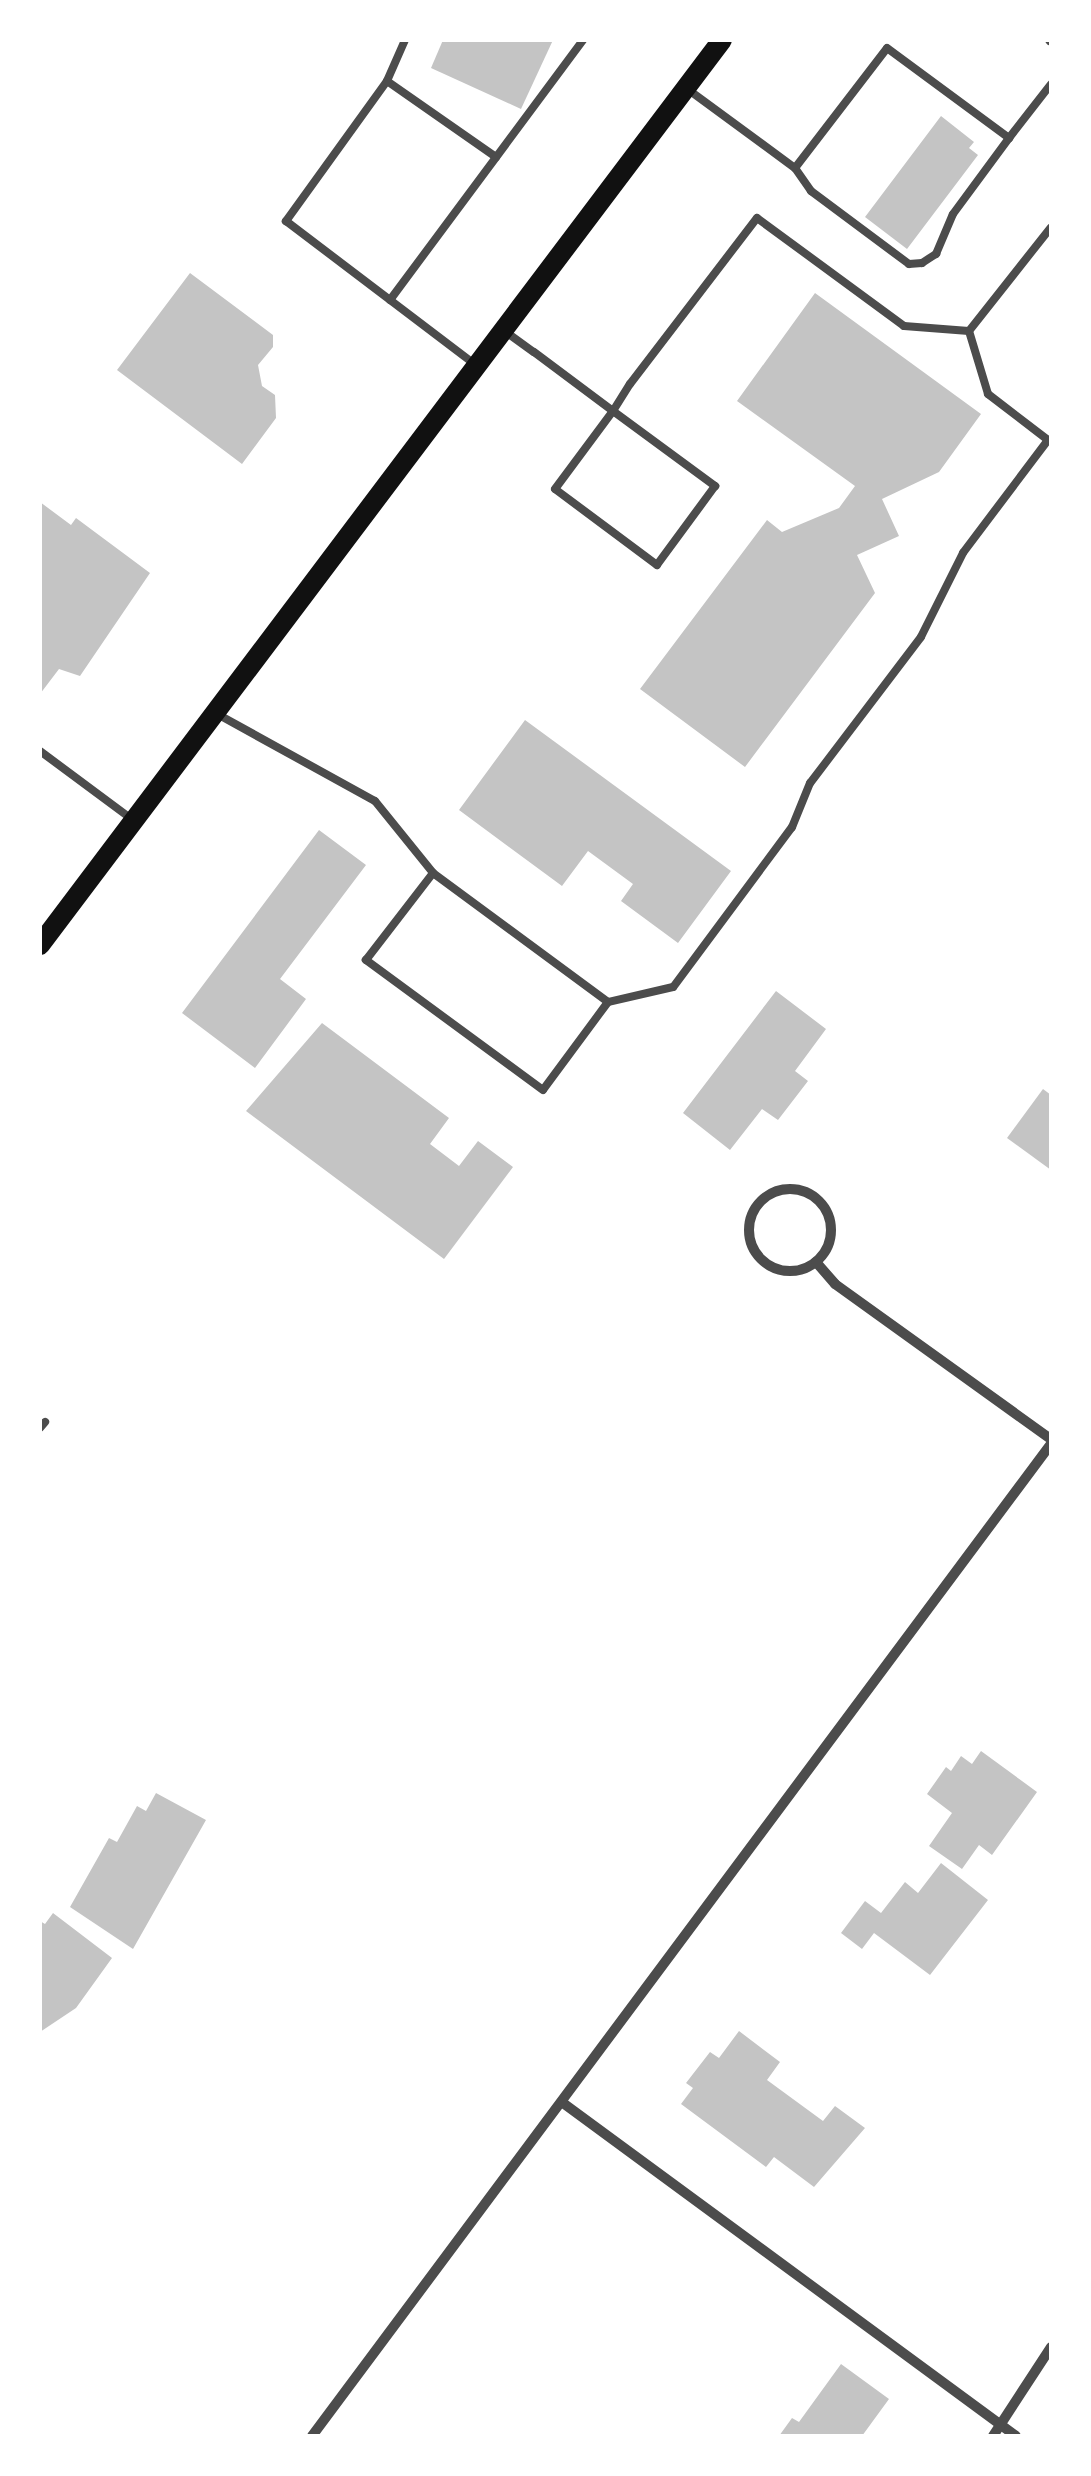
<!DOCTYPE html>
<html>
<head>
<meta charset="utf-8">
<style>
  body { margin:0 }
  #map { position:relative; width:1091px; height:2476px; overflow:hidden; background:#fff; font-family:"Fira Sans",sans-serif }
  div>[style] { position:absolute }
  .building>* { inset:0; background:#c4c4c4 }
  .service>* { height:8px; margin:-4px; padding:0 4px; transform-origin:4px; border-radius:4px; background:#4c4c4c }
  .minor>* { height:10px; margin:-5px; padding:0 5px; transform-origin:5px; border-radius:5px; background:#4c4c4c }
  .minor>.ring { margin:-5px; padding:0; box-sizing:content-box; background:none; border:10px solid #4c4c4c; border-radius:50% }
  .secondary>* { height:20px; margin:-10px; padding:0 10px; transform-origin:10px; border-radius:10px; background:#111 }
  span { translate:-50% -50%; white-space:nowrap; text-align:center; line-height:1.15; -webkit-text-stroke:10px #fff; paint-order:stroke }
  .frame { position:absolute; inset:0; border:42px solid #fff; pointer-events:none }
</style>
</head>
<body>
<div id="map">
  <div class="building">
    <div style="clip-path:polygon(443px 40px,553px 40px,521px 109px,431px 68px)"></div>
    <div style="clip-path:polygon(941px 116px,974px 142px,969px 148px,978px 155px,907px 249px,865px 217px)"></div>
    <div style="clip-path:polygon(190px 273px,273px 335px,273px 347px,258px 365px,262px 386px,275px 395px,276px 418px,242px 464px,117px 370px)"></div>
    <div style="clip-path:polygon(815px 293px,981px 414px,939px 472px,882px 499px,899px 536px,857px 555px,875px 593px,745px 767px,640px 689px,767px 520px,782px 532px,839px 508px,855px 486px,737px 401px)"></div>
    <div style="clip-path:polygon(40px 502px,71px 525px,76px 518px,150px 573px,80px 676px,59px 669px,40px 694px)"></div>
    <div style="clip-path:polygon(525px 720px,731px 871px,678px 943px,621px 901px,633px 884px,588px 851px,562px 886px,459px 810px)"></div>
    <div style="clip-path:polygon(319px 830px,366px 865px,280px 979px,306px 999px,255px 1068px,182px 1013px)"></div>
    <div style="clip-path:polygon(776px 991px,826px 1029px,795px 1071px,808px 1081px,778px 1120px,762px 1109px,730px 1150px,683px 1113px)"></div>
    <div style="clip-path:polygon(322px 1023px,449px 1118px,430px 1144px,459px 1166px,478px 1141px,513px 1167px,444px 1259px,246px 1111px)"></div>
    <div style="clip-path:polygon(1043px 1089px,1051px 1095px,1051px 1170px,1007px 1138px)"></div>
    <div style="clip-path:polygon(981px 1751px,1037px 1792px,992px 1855px,979px 1845px,962px 1869px,929px 1846px,952px 1813px,927px 1794px,946px 1767px,951px 1771px,961px 1756px,972px 1764px)"></div>
    <div style="clip-path:polygon(156px 1793px,206px 1820px,133px 1949px,70px 1907px,109px 1838px,117px 1842px,137px 1806px,146px 1811px)"></div>
    <div style="clip-path:polygon(941px 1863px,988px 1900px,930px 1975px,874px 1933px,862px 1949px,841px 1933px,865px 1901px,881px 1913px,905px 1882px,918px 1893px)"></div>
    <div style="clip-path:polygon(53px 1913px,112px 1958px,76px 2008px,40px 2032px,40px 1921px,45px 1924px)"></div>
    <div style="clip-path:polygon(739px 2031px,780px 2062px,767px 2080px,823px 2121px,835px 2106px,865px 2128px,814px 2187px,774px 2157px,766px 2167px,681px 2104px,693px 2088px,686px 2083px,710px 2052px,719px 2058px)"></div>
    <div style="clip-path:polygon(841px 2364px,889px 2399px,862px 2436px,779px 2436px,792px 2418px,799px 2422px)"></div>
  </div>
  <div class="service">
    <div style="left:405px;top:40px;width:45px;rotate:113.7deg"></div>
    <div style="left:387px;top:81px;width:173px;rotate:125.8deg"></div>
    <div style="left:286px;top:221px;width:238px;rotate:37.2deg"></div>
    <div style="left:387px;top:81px;width:133px;rotate:34.9deg"></div>
    <div style="left:686px;top:88px;width:135px;rotate:36.3deg"></div>
    <div style="left:795px;top:168px;width:151px;rotate:-52.5deg"></div>
    <div style="left:887px;top:48px;width:152px;rotate:36.4deg"></div>
    <div style="left:1009px;top:138px;width:68px;rotate:-52.1deg"></div>
    <div style="left:795px;top:168px;width:28px;rotate:55deg"></div>
    <div style="left:811px;top:191px;width:122px;rotate:36.7deg"></div>
    <div style="left:909px;top:264px;width:13px;rotate:-4deg"></div>
    <div style="left:922px;top:263px;width:17px;rotate:-33deg"></div>
    <div style="left:936px;top:254px;width:43px;rotate:-67deg"></div>
    <div style="left:953px;top:214px;width:94px;rotate:-53.6deg"></div>
    <div style="left:390px;top:300px;width:324px;rotate:-53.4deg"></div>
    <div style="left:969px;top:331px;width:132px;rotate:-51.7deg"></div>
    <div style="left:506px;top:332px;width:34px;rotate:36deg"></div>
    <div style="left:534px;top:352px;width:99px;rotate:36.8deg"></div>
    <div style="left:613px;top:411px;width:127px;rotate:36.3deg"></div>
    <div style="left:715px;top:486px;width:98px;rotate:126.3deg"></div>
    <div style="left:657px;top:565px;width:127px;rotate:-143.3deg"></div>
    <div style="left:555px;top:489px;width:97px;rotate:-53.4deg"></div>
    <div style="left:613px;top:411px;width:32px;rotate:-58deg"></div>
    <div style="left:630px;top:384px;width:209px;rotate:-52.6deg"></div>
    <div style="left:757px;top:218px;width:182px;rotate:36.3deg"></div>
    <div style="left:904px;top:326px;width:65px;rotate:4.4deg"></div>
    <div style="left:969px;top:331px;width:66px;rotate:73.2deg"></div>
    <div style="left:988px;top:394px;width:76px;rotate:37.5deg"></div>
    <div style="left:1048px;top:440px;width:141px;rotate:127deg"></div>
    <div style="left:963px;top:553px;width:94px;rotate:116.6deg"></div>
    <div style="left:921px;top:637px;width:183px;rotate:127.2deg"></div>
    <div style="left:810px;top:783px;width:48px;rotate:112.2deg"></div>
    <div style="left:792px;top:827px;width:199px;rotate:126.6deg"></div>
    <div style="left:673px;top:987px;width:67px;rotate:167deg"></div>
    <div style="left:219px;top:715px;width:178px;rotate:28.9deg"></div>
    <div style="left:375px;top:801px;width:92px;rotate:51.1deg"></div>
    <div style="left:433px;top:873px;width:217px;rotate:36.4deg"></div>
    <div style="left:608px;top:1002px;width:109px;rotate:126.5deg"></div>
    <div style="left:543px;top:1090px;width:220px;rotate:-143.7deg"></div>
    <div style="left:366px;top:960px;width:110px;rotate:-52.4deg"></div>
    <div style="left:40px;top:751px;width:116px;rotate:36.6deg"></div>
    <div style="left:40px;top:1428px;width:8px;rotate:-50deg"></div>
  </div>
  <div class="minor">
    <div style="left:1050px;top:40px;width:1px;rotate:45deg"></div>
    <div class="ring" style="left:749px;top:1189px;width:72px;height:72px"></div>
    <div style="left:816px;top:1262px;width:29px;rotate:49deg"></div>
    <div style="left:835px;top:1284px;width:266px;rotate:35.7deg"></div>
    <div style="left:563px;top:2103px;width:562px;rotate:36.32deg"></div>
    <div style="left:312px;top:2436px;width:1237px;rotate:-53.32deg"></div>
    <div style="left:993px;top:2436px;width:106px;rotate:-56.9deg"></div>
  </div>
  <div class="secondary">
    <div style="left:40px;top:945px;width:1133px;rotate:-53deg"></div>
  </div>
  <div class="frame"></div>
</div>
</body>
</html>
